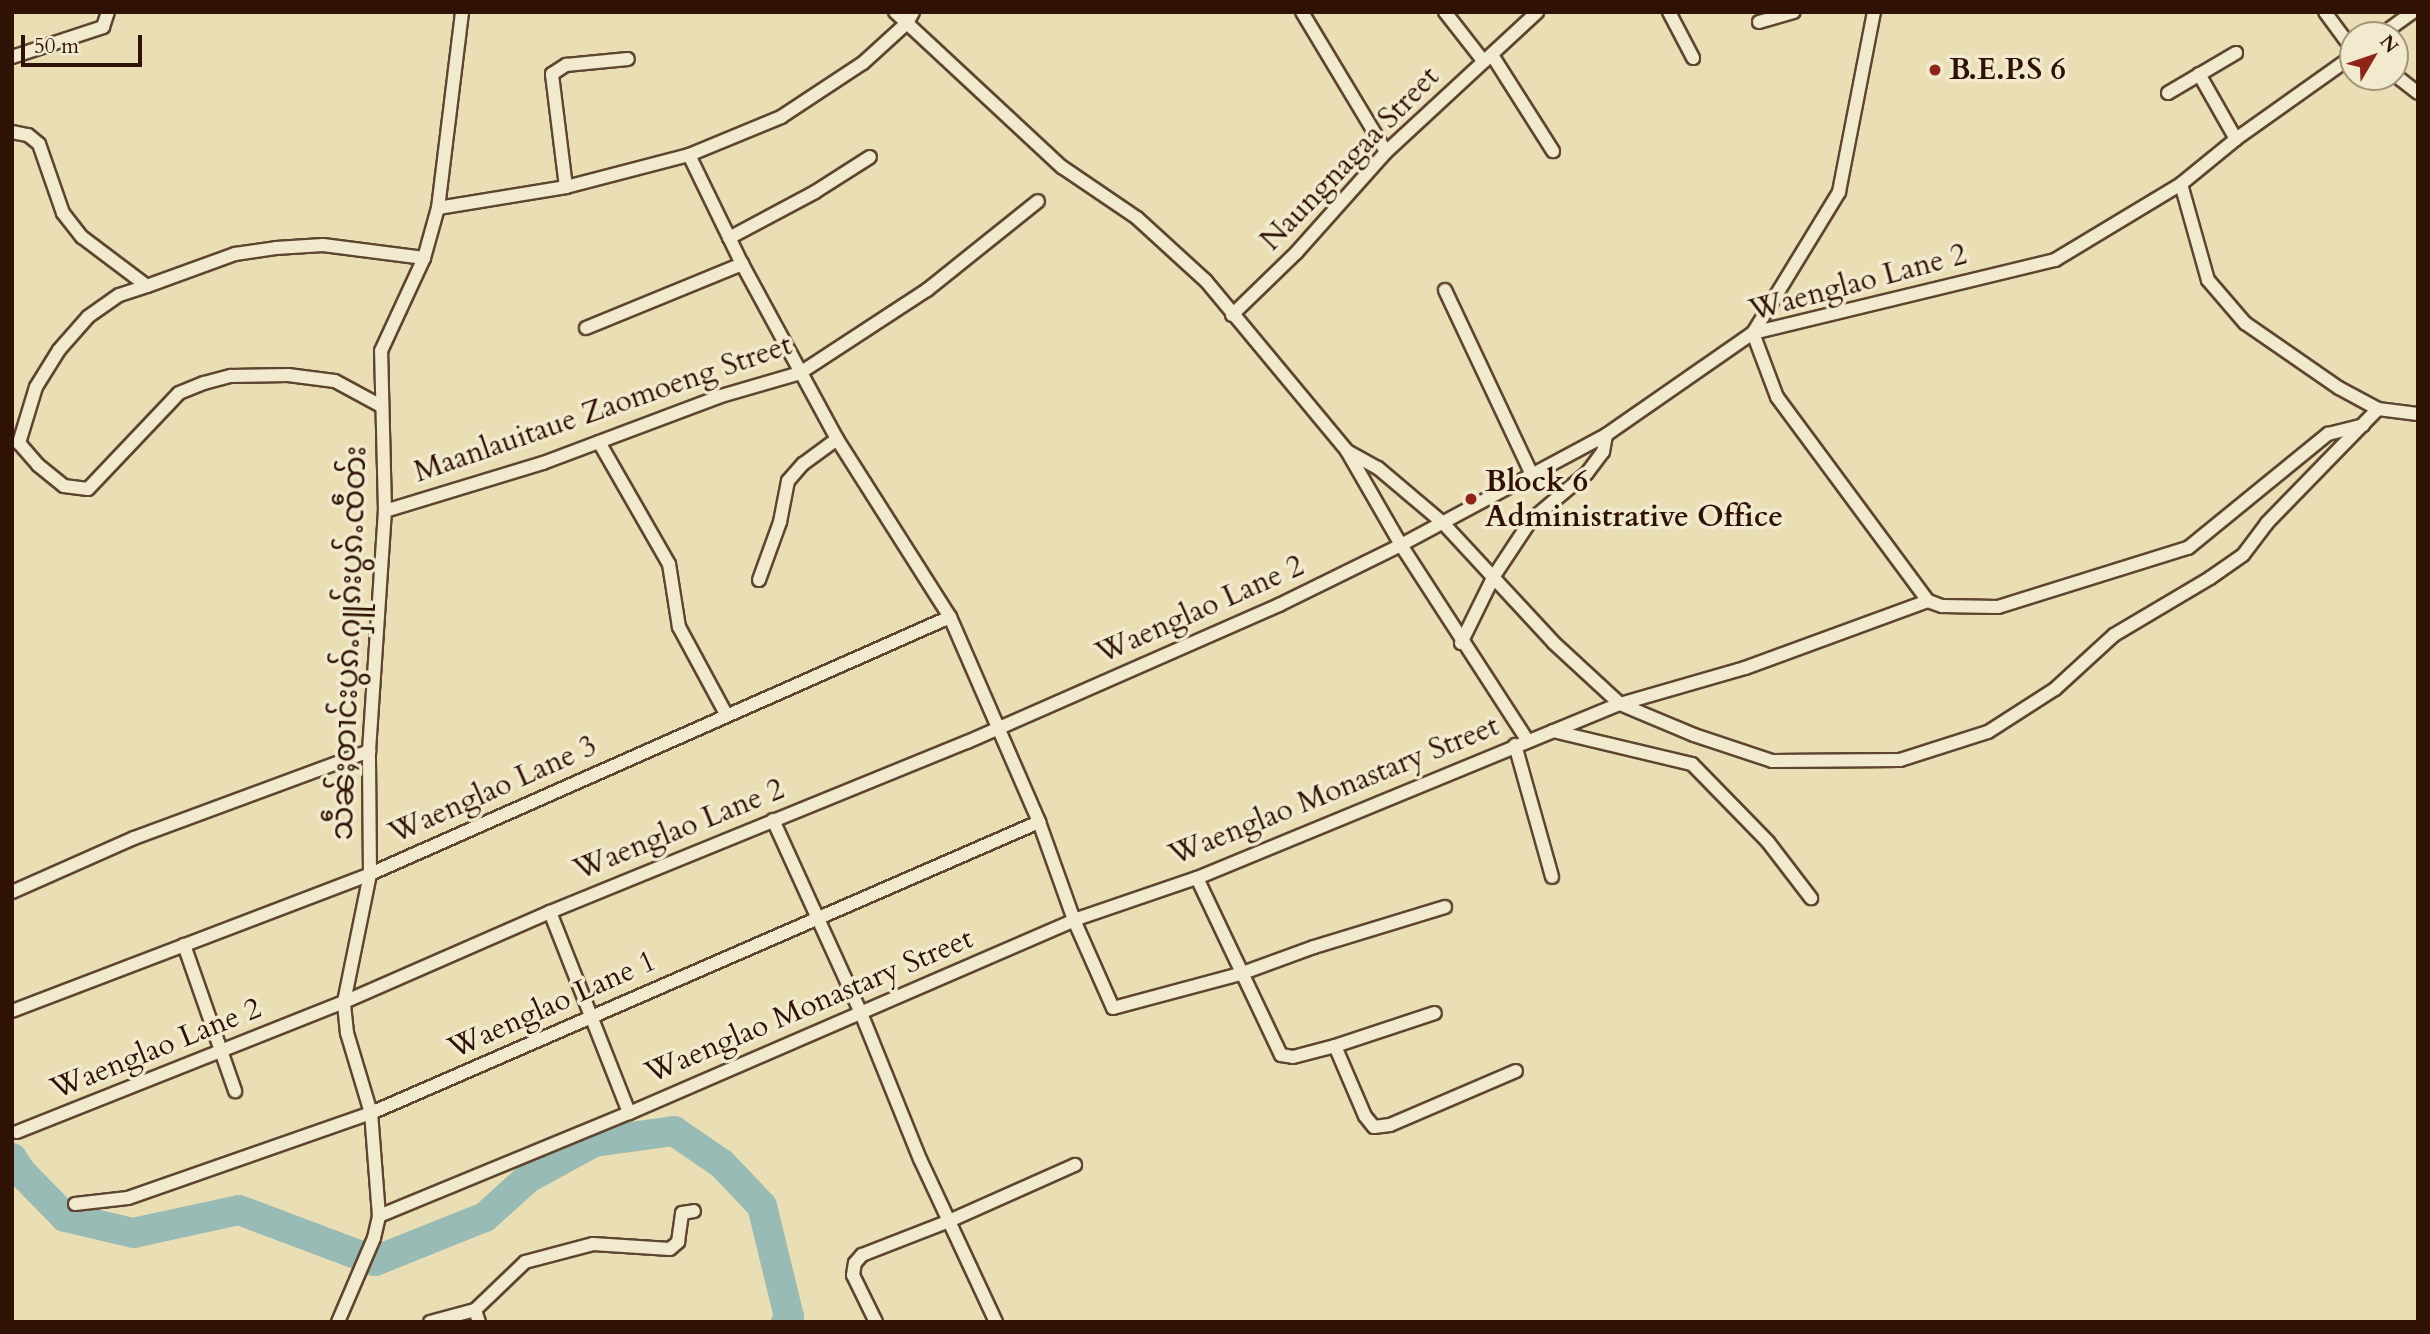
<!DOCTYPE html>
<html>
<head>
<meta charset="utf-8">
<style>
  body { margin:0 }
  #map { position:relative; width:2430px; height:1334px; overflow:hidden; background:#e9deb4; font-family:Cardo,"Noto Sans Myanmar",serif }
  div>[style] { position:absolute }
  .river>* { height:30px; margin:-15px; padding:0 15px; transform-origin:15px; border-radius:15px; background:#99bbb5 }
  .roads { filter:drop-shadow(2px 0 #5e4530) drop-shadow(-2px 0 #5e4530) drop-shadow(0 2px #5e4530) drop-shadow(0 -2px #5e4530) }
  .minor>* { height:12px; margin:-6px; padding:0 6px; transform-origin:6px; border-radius:6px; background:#f1eace }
  .dots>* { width:19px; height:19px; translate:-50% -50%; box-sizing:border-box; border:4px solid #f1eace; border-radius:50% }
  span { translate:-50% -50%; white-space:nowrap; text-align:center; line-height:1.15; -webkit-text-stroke:7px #f1eace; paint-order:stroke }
  .poi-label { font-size:30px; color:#301204; font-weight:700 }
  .left { translate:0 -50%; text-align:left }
  .street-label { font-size:30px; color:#301204 }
  .frame { position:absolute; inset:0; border:14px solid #301204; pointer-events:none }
  .north { position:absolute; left:2339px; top:21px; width:70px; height:70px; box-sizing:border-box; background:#f1eace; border:2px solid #a4947d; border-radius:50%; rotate:51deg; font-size:19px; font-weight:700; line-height:28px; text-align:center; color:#301204 }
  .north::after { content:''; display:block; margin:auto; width:24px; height:32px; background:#8f2418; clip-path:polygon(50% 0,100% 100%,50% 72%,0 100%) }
  .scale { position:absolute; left:21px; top:35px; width:121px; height:32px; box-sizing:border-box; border:4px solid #301204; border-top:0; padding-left:9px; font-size:21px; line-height:24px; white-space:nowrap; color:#301204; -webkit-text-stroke:5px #f1eace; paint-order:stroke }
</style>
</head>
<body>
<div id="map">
  <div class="river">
    <div style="left:12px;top:1158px;width:17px;rotate:57deg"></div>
    <div style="left:21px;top:1172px;width:63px;rotate:45.6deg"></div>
    <div style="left:65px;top:1217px;width:70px;rotate:13.2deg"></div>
    <div style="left:133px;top:1233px;width:108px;rotate:-12.2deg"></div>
    <div style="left:239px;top:1210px;width:145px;rotate:20.6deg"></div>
    <div style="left:375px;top:1261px;width:118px;rotate:-21.8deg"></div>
    <div style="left:485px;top:1217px;width:58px;rotate:-42.2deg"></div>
    <div style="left:528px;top:1178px;width:75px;rotate:-28.6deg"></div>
    <div style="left:594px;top:1142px;width:81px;rotate:-7.8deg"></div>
    <div style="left:674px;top:1131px;width:58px;rotate:34.5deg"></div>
    <div style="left:722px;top:1164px;width:58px;rotate:46.4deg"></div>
    <div style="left:762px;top:1206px;width:114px;rotate:76.3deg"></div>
    <div style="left:789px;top:1317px;width:6px;rotate:121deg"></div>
  </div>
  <div class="roads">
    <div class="minor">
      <div style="left:895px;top:12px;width:228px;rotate:42.9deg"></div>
      <div style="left:1062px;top:167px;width:91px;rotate:34.2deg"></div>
      <div style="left:1137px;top:218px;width:93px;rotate:42.4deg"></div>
      <div style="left:1206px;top:281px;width:221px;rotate:50.3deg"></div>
      <div style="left:1347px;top:451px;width:108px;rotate:60.1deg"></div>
      <div style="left:1401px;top:545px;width:232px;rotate:57.1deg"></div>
      <div style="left:1302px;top:12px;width:163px;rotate:59deg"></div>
      <div style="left:1445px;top:12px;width:63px;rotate:52deg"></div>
      <div style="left:1669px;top:12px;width:52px;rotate:62.4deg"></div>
      <div style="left:2325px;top:12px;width:47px;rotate:53.6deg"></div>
      <div style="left:1759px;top:22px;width:36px;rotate:-16deg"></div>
      <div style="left:2381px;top:35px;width:39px;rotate:-36deg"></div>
      <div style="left:1492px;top:55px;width:114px;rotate:57.6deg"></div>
      <div style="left:12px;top:57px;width:96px;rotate:-18.2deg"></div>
      <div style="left:103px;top:27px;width:16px;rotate:-72deg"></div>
      <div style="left:2199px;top:74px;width:75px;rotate:60.4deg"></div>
      <div style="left:2395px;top:75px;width:29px;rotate:38deg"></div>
      <div style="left:2168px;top:93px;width:79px;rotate:-30.5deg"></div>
      <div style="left:12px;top:132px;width:16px;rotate:11deg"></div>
      <div style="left:28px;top:135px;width:14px;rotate:39deg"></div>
      <div style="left:39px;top:144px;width:73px;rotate:70.8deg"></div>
      <div style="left:63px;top:213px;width:31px;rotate:52deg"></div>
      <div style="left:82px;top:237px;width:81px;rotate:37deg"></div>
      <div style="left:147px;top:286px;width:94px;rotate:-20deg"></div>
      <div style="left:235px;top:254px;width:41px;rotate:-8.3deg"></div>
      <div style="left:276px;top:248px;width:47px;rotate:-3.7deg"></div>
      <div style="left:323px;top:245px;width:102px;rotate:7.3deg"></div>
      <div style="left:689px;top:155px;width:121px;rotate:64.1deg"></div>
      <div style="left:742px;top:264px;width:199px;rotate:61.5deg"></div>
      <div style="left:837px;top:439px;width:211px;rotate:57.6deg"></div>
      <div style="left:950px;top:617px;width:223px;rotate:66.5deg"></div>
      <div style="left:1039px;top:822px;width:104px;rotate:70.3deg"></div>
      <div style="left:1074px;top:920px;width:96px;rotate:66.1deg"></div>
      <div style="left:1113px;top:1008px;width:131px;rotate:-15deg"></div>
      <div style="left:1240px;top:974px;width:79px;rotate:-20deg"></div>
      <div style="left:1314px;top:947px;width:137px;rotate:-17deg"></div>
      <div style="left:2181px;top:184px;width:100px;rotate:74.3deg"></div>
      <div style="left:2208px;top:280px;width:57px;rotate:49.3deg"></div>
      <div style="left:2245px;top:323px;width:114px;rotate:34.7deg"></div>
      <div style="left:2339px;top:388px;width:44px;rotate:28.3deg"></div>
      <div style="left:2378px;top:409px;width:40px;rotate:7.1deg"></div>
      <div style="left:566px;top:187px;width:114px;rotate:-97.1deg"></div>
      <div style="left:552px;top:74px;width:17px;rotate:-33deg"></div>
      <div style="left:566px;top:65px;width:62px;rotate:-5.5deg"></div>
      <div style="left:438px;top:208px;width:130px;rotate:-9.3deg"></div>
      <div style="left:566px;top:187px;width:127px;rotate:-14.6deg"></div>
      <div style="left:689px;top:155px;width:100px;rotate:-22.4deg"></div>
      <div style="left:781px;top:117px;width:98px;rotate:-33.4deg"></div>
      <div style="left:863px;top:63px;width:59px;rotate:-42.3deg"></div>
      <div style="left:907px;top:23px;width:13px;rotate:-61deg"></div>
      <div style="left:729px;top:238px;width:98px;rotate:-28.1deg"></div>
      <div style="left:815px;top:192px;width:65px;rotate:-32.5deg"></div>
      <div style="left:147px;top:286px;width:29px;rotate:162deg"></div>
      <div style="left:119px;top:295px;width:38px;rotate:145deg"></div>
      <div style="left:88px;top:317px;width:44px;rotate:131.3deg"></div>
      <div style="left:59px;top:350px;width:44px;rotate:121.9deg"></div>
      <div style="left:36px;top:387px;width:59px;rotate:106.9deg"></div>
      <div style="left:19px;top:443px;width:29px;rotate:49deg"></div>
      <div style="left:38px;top:465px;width:33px;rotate:39deg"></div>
      <div style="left:64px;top:486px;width:24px;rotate:7deg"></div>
      <div style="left:88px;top:489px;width:132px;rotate:-46.5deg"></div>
      <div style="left:179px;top:393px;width:27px;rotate:-22deg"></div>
      <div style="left:204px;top:383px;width:28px;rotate:-15deg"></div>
      <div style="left:231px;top:376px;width:57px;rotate:-1deg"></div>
      <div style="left:288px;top:375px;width:47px;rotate:7.3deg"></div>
      <div style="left:335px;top:381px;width:52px;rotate:28.5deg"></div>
      <div style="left:1445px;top:290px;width:204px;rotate:64.8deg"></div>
      <div style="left:1232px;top:315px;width:89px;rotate:-44.1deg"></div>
      <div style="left:1296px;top:253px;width:135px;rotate:-48.3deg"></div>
      <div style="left:1386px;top:152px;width:206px;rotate:-42.8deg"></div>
      <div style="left:586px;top:328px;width:169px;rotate:-22.3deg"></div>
      <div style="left:599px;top:442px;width:141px;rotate:60.2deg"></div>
      <div style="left:669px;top:564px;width:64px;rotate:81deg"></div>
      <div style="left:679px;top:627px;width:99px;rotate:61.6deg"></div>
      <div style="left:1347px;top:451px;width:35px;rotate:29deg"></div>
      <div style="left:1378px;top:468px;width:85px;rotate:40.2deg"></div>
      <div style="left:1443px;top:523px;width:163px;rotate:47.2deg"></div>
      <div style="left:1554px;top:643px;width:90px;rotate:42.7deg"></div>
      <div style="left:1620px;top:704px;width:130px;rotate:-16.1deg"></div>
      <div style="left:1745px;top:668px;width:195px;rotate:-20.1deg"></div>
      <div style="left:1928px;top:601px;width:254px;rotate:-126.5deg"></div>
      <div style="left:1777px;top:397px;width:68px;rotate:-110.6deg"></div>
      <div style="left:1753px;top:333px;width:165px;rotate:-58.6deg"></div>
      <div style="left:1839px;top:192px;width:183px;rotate:-79deg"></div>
      <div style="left:385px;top:511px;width:165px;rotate:-16.9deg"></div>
      <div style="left:543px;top:463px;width:190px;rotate:-20.6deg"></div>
      <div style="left:721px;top:396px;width:82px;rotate:-16.2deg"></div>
      <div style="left:800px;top:373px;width:152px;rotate:-33.2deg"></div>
      <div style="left:927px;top:290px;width:142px;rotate:-38.7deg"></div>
      <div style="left:759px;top:580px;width:62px;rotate:-70.1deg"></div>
      <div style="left:780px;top:522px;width:42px;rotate:-79deg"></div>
      <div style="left:788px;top:481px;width:23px;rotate:-49deg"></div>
      <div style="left:803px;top:464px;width:42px;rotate:-36.3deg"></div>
      <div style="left:1928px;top:601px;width:15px;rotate:20deg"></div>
      <div style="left:1942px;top:606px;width:56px;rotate:1deg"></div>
      <div style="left:1998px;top:607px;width:199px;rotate:-17.3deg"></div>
      <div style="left:2188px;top:548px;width:181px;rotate:-39.2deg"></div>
      <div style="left:2328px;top:434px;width:36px;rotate:-14deg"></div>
      <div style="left:1461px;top:643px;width:75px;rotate:-63.8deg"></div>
      <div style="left:1494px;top:576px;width:67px;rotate:-56.5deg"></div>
      <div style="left:1531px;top:520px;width:73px;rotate:-40deg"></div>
      <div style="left:1587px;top:473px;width:26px;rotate:-53deg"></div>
      <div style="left:1603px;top:452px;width:17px;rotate:-80deg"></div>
      <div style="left:1553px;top:731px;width:143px;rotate:13.4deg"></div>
      <div style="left:1692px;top:764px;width:109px;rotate:45.7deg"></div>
      <div style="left:1768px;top:842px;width:71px;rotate:52.5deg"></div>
      <div style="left:1515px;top:745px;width:137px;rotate:74.3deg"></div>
      <div style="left:773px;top:820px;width:212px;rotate:65.5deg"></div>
      <div style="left:861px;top:1013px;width:157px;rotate:68deg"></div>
      <div style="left:920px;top:1159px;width:180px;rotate:65deg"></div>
      <div style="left:1197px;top:878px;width:196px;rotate:64.6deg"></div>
      <div style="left:1281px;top:1055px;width:12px;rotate:9deg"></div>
      <div style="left:1293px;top:1057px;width:43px;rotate:-14.7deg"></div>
      <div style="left:1335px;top:1046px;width:76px;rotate:66.8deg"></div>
      <div style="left:1365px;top:1116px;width:14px;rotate:51deg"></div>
      <div style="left:1374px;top:1127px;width:16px;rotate:-7deg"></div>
      <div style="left:1390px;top:1125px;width:137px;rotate:-23.2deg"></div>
      <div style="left:12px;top:892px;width:133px;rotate:-23.9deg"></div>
      <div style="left:134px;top:838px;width:251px;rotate:-20.3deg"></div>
      <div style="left:550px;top:912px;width:216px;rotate:68.5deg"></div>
      <div style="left:184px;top:945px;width:155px;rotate:70.7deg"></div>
      <div style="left:12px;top:1011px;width:383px;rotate:-20.9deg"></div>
      <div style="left:370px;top:874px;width:634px;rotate:-23.9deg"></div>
      <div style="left:1335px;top:1046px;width:105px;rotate:-18.3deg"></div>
      <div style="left:17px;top:1132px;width:352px;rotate:-21.7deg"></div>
      <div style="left:344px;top:1002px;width:225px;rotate:-23.6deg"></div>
      <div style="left:550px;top:912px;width:450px;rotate:-22.2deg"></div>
      <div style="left:967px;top:742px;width:341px;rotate:-23.7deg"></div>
      <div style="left:1279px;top:605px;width:136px;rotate:-26.2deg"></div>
      <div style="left:1401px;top:545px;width:233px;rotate:-28.2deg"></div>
      <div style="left:1606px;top:435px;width:179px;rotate:-34.8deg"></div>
      <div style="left:1753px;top:333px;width:311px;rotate:-13.6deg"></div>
      <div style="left:2055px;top:260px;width:147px;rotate:-31.1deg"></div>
      <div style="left:2181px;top:184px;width:71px;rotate:-39.3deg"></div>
      <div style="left:2236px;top:139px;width:143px;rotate:-35.4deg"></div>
      <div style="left:75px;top:1204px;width:53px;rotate:-6.5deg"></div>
      <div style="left:128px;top:1198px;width:257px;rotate:-19.3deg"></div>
      <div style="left:371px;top:1113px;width:729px;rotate:-23.54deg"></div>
      <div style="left:379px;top:1216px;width:270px;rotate:-22.4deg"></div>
      <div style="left:629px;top:1113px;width:485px;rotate:-23.4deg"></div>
      <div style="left:1074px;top:920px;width:130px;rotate:-18.9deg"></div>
      <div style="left:1197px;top:878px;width:457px;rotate:-22.4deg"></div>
      <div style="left:1620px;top:704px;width:80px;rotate:22.7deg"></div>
      <div style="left:1694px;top:735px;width:82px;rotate:18.4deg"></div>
      <div style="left:1772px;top:761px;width:128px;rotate:-0.4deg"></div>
      <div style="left:1900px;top:760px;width:92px;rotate:-17.7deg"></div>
      <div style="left:1988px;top:732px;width:80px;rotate:-32.7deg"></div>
      <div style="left:2055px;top:689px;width:80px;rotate:-42.5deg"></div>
      <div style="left:2114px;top:635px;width:112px;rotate:-30.7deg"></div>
      <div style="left:2210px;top:578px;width:40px;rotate:-34.9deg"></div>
      <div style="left:2243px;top:555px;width:40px;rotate:-53deg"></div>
      <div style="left:2267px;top:523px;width:159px;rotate:-45.8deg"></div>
      <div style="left:475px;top:1310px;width:69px;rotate:-43.8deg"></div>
      <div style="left:525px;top:1262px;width:70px;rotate:-14.8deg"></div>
      <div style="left:593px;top:1244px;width:77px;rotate:3.7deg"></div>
      <div style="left:670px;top:1249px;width:11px;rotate:-41deg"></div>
      <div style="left:678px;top:1242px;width:29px;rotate:-82deg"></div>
      <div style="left:682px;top:1213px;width:12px;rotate:-9deg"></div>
      <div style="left:338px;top:1322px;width:91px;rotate:-66.8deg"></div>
      <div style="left:374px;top:1238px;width:23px;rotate:-77deg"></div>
      <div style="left:379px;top:1216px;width:103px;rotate:-94.4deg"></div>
      <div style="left:371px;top:1113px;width:84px;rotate:-106.7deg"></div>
      <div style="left:347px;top:1033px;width:31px;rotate:-96deg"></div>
      <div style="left:344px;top:1002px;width:131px;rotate:-78.5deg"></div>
      <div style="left:370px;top:874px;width:123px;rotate:-90.5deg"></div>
      <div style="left:369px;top:751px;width:241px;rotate:-86.2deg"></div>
      <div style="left:385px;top:511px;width:160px;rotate:-91.4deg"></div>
      <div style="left:381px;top:351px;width:102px;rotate:-65.2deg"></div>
      <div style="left:424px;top:258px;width:52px;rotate:-74.4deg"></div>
      <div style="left:438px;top:208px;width:197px;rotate:-83deg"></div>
      <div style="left:430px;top:1322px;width:47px;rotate:-14.9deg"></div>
      <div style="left:475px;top:1310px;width:13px;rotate:72deg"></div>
      <div style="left:876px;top:1322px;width:52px;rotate:-116.1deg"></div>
      <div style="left:853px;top:1275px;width:12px;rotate:-81deg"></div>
      <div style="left:855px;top:1263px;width:11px;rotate:-49deg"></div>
      <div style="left:862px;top:1255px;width:93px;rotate:-21.3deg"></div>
      <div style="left:949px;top:1221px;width:138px;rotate:-24deg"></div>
    </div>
  </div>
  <div class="dots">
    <div style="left:1935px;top:70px;background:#8f2418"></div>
    <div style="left:1471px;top:499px;background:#8f2418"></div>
  </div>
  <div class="poi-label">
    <span class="left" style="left:1949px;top:70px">B.E.P.S 6</span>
    <span class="left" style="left:1485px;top:499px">Block 6<br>Administrative Office</span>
  </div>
  <div class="street-label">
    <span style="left:1350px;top:159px;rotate:-46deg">Naungnagaa Street</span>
    <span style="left:1858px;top:283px;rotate:-15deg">Waenglao Lane 2</span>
    <span style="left:603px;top:409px;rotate:-19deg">Maanlauitaue Zaomoeng Street</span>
    <span style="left:1200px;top:610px;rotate:-24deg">Waenglao Lane 2</span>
    <span style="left:350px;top:643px;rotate:-88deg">သဵၼ်ႈတၢင်းပွၵ်ႉႁူၵ်းပွၵ်ႉၸဵတ်း</span>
    <span style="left:493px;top:790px;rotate:-24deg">Waenglao Lane 3</span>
    <span style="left:1334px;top:791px;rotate:-22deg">Waenglao Monastary Street</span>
    <span style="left:679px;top:830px;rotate:-22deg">Waenglao Lane 2</span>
    <span style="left:552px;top:1005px;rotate:-24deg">Waenglao Lane 1</span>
    <span style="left:809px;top:1006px;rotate:-23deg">Waenglao Monastary Street</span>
    <span style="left:156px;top:1049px;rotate:-22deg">Waenglao Lane 2</span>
  </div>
  <div class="frame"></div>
  <div class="north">N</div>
  <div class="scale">50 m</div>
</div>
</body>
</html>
